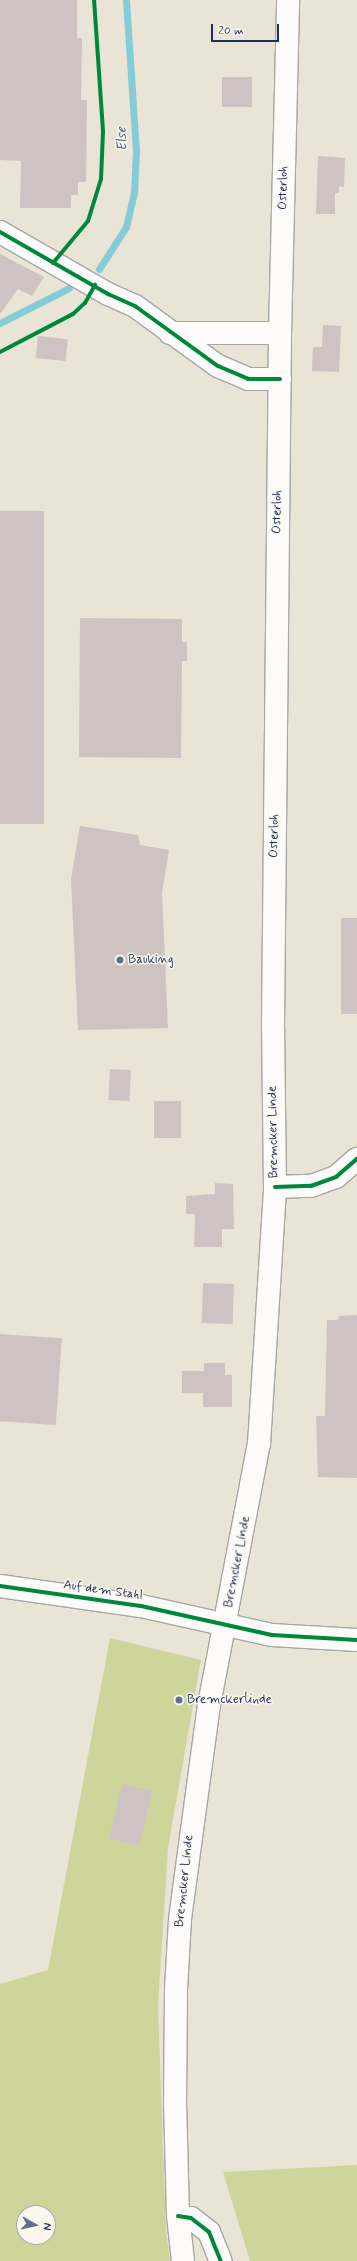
<!DOCTYPE html>
<html>
<head>
<meta charset="utf-8">
<style>
  body { margin:0 }
  #map { position:relative; width:357px; height:2261px; overflow:hidden; background:#e9e4d5; font-family:Mynerve,sans-serif }
  div>[style] { position:absolute }
  .green>* { inset:0; background:#ced59b }
  .stream>* { height:7px; margin:-3.5px; padding:0 3.5px; transform-origin:3.5px; border-radius:3.5px; background:#86ccd8 }
  .building>* { inset:0; background:#cec2c2; transform-origin:0 0 }
  .roads { filter:drop-shadow(1px 0 #a6a6a4) drop-shadow(-1px 0 #a6a6a4) drop-shadow(0 1px #a6a6a4) drop-shadow(0 -1px #a6a6a4) }
  .minor>* { height:22px; margin:-11px; padding:0 11px; transform-origin:11px; border-radius:11px; background:#fcfbf9 }
  .major>* { height:22px; margin:-11px; padding:0 11px; transform-origin:11px; border-radius:11px; background:#fcfbf9 }
  .cycleway>* { height:4px; margin:-2px; padding:0 2px; transform-origin:2px; border-radius:2px; background:#00873e }
  .dots>* { width:11px; height:11px; translate:-50% -50%; box-sizing:border-box; border:2px solid #fbf7ec; border-radius:50% }
  span { translate:-50% -50%; white-space:nowrap; text-align:center; line-height:1.15; -webkit-text-stroke:3px #fbf7ec; paint-order:stroke }
  .street-label { font-size:13px; color:#1b2f5e }
  .poi-label { font-size:13px; color:#1b2f5e }
  .left { translate:0 -50%; text-align:left }
  .water-label { font-size:14px; color:#2e5b83; font-style:italic }
  .north { position:absolute; left:16px; top:2205px; width:40px; height:40px; box-sizing:border-box; background:#fbf7ec; border:1px solid #a1a7b3; border-radius:50%; rotate:98deg; font-size:11px; font-weight:700; line-height:16px; text-align:center; color:#1b2f5e }
  .north::after { content:''; display:block; margin:auto; width:14px; height:18px; background:#636e88; clip-path:polygon(50% 0,100% 100%,50% 72%,0 100%) }
  .scale { position:absolute; left:211px; top:24px; width:68px; height:18px; box-sizing:border-box; border:2px solid #1b2f5e; border-top:0; padding-left:5px; font-size:12px; line-height:14px; white-space:nowrap; color:#1b2f5e; -webkit-text-stroke:3px #fbf7ec; paint-order:stroke }
</style>
</head>
<body>
<div id="map">
  <div class="green">
    <div style="clip-path:polygon(evenodd,110px 1638px,201px 1660px,168px 1848px,158px 2005px,166px 2231px,170px 2261px,0 2261px,0 1984px,48px 1970px,110px 1638px,24px 2213px,48px 2213px,48px 2237px,24px 2237px,24px 2213px)"></div>
    <div style="clip-path:polygon(357px 2165px,357px 2261px,250px 2261px,223px 2172px)"></div>
  </div>
  <div class="stream">
    <div style="left:99px;top:269px;width:50px;rotate:-57.3deg"></div>
    <div style="left:126px;top:227px;width:35px;rotate:-77deg"></div>
    <div style="left:134px;top:193px;width:42px;rotate:-87.3deg"></div>
    <div style="left:136px;top:151px;width:151px;rotate:-93.8deg"></div>
    <div style="left:0;top:323px;width:77px;rotate:-26.9deg"></div>
  </div>
  <div class="building">
    <div style="clip-path:polygon(0 0,77px 0,77px 38px,82px 38px,81px 100px,87px 100px,86px 182px,78px 182px,78px 195px,71px 195px,71px 208px,20px 208px,21px 161px,0 160px)"></div>
    <div style="left:222px;top:77px;width:30px;height:30px"></div>
    <div style="clip-path:polygon(318px 156px,345px 158px,344px 187px,339px 186px,339px 193px,335px 193px,335px 214px,316px 214px)"></div>
    <div style="clip-path:polygon(0 254px,44px 277px,32px 296px,18px 289px,0 314px)"></div>
    <div style="clip-path:polygon(323px 325px,341px 326px,339px 372px,312px 371px,313px 347px,322px 347px)"></div>
    <div style="left:38px;top:336px;width:30px;height:22px;rotate:6deg"></div>
    <div style="left:0;top:511px;width:44px;height:313px"></div>
    <div style="clip-path:polygon(80px 618px,182px 619px,182px 642px,187px 642px,187px 661px,182px 661px,181px 758px,79px 757px)"></div>
    <div style="clip-path:polygon(80px 826px,138px 835px,140px 845px,169px 850px,162px 893px,168px 1028px,78px 1030px,71px 879px)"></div>
    <div style="left:341px;top:918px;width:16px;height:96px"></div>
    <div style="left:110px;top:1069px;width:21px;height:31px;rotate:3deg"></div>
    <div style="left:154px;top:1101px;width:27px;height:37px"></div>
    <div style="clip-path:polygon(215px 1183px,233px 1184px,234px 1229px,222px 1229px,222px 1247px,194px 1247px,195px 1214px,186px 1214px,186px 1196px,215px 1194px)"></div>
    <div style="left:203px;top:1283px;width:31px;height:40px;rotate:2deg"></div>
    <div style="clip-path:polygon(357px 1315px,357px 1478px,318px 1477px,316px 1416px,325px 1416px,327px 1320px,338px 1320px,339px 1316px)"></div>
    <div style="left:0;top:1334px;width:62px;height:87px;rotate:4deg"></div>
    <div style="clip-path:polygon(204px 1363px,225px 1363px,225px 1375px,232px 1375px,232px 1407px,203px 1407px,203px 1393px,182px 1393px,182px 1371px,204px 1371px)"></div>
    <div style="left:122px;top:1784px;width:31px;height:56px;rotate:13deg"></div>
  </div>
  <div class="roads">
    <div class="minor">
      <div style="left:0;top:232px;width:125px;rotate:29.9deg"></div>
      <div style="left:108px;top:294px;width:30px;rotate:24deg"></div>
      <div style="left:135px;top:306px;width:102px;rotate:35.9deg"></div>
      <div style="left:218px;top:366px;width:33px;rotate:23deg"></div>
      <div style="left:248px;top:379px;width:32px"></div>
      <div style="left:170px;top:333px;width:110px"></div>
      <div style="left:275px;top:1187px;width:36px;rotate:-2deg"></div>
      <div style="left:311px;top:1186px;width:27px;rotate:-20deg"></div>
      <div style="left:336px;top:1177px;width:28px;rotate:-41deg"></div>
      <div style="left:0;top:1586px;width:142px;rotate:8.1deg"></div>
      <div style="left:141px;top:1606px;width:134px;rotate:12.5deg"></div>
      <div style="left:272px;top:1635px;width:85px;rotate:3.4deg"></div>
      <div style="left:178px;top:2216px;width:13px;rotate:9deg"></div>
      <div style="left:191px;top:2218px;width:23px;rotate:38deg"></div>
      <div style="left:209px;top:2232px;width:31px;rotate:68deg"></div>
    </div>
    <div class="major">
      <div style="left:183px;top:2261px;width:45px;rotate:-96.3deg"></div>
      <div style="left:178px;top:2216px;width:111px;rotate:-91.5deg"></div>
      <div style="left:175px;top:2105px;width:116px;rotate:-89.5deg"></div>
      <div style="left:176px;top:1989px;width:70px;rotate:-86.7deg"></div>
      <div style="left:180px;top:1919px;width:216px;rotate:-82.3deg"></div>
      <div style="left:209px;top:1705px;width:266px;rotate:-79.2deg"></div>
      <div style="left:259px;top:1444px;width:257px;rotate:-86.4deg"></div>
      <div style="left:275px;top:1187px;width:162px;rotate:-90.7deg"></div>
      <div style="left:273px;top:1025px;width:692px;rotate:-89.42deg"></div>
      <div style="left:280px;top:333px;width:333px;rotate:-88.6deg"></div>
    </div>
  </div>
  <div class="cycleway">
    <div style="left:0;top:232px;width:125px;rotate:29.9deg"></div>
    <div style="left:108px;top:294px;width:30px;rotate:24deg"></div>
    <div style="left:135px;top:306px;width:102px;rotate:35.9deg"></div>
    <div style="left:218px;top:366px;width:33px;rotate:23deg"></div>
    <div style="left:248px;top:379px;width:32px"></div>
    <div style="left:53px;top:263px;width:55px;rotate:-50.2deg"></div>
    <div style="left:88px;top:221px;width:44px;rotate:-72.8deg"></div>
    <div style="left:101px;top:179px;width:48px;rotate:-87.6deg"></div>
    <div style="left:103px;top:131px;width:131px;rotate:-93.9deg"></div>
    <div style="left:0;top:352px;width:82px;rotate:-27.5deg"></div>
    <div style="left:73px;top:314px;width:16px;rotate:-43deg"></div>
    <div style="left:85px;top:303px;width:21px;rotate:-61deg"></div>
    <div style="left:275px;top:1187px;width:36px;rotate:-2deg"></div>
    <div style="left:311px;top:1186px;width:27px;rotate:-20deg"></div>
    <div style="left:336px;top:1177px;width:28px;rotate:-41deg"></div>
    <div style="left:0;top:1586px;width:142px;rotate:8.1deg"></div>
    <div style="left:141px;top:1606px;width:134px;rotate:12.5deg"></div>
    <div style="left:272px;top:1635px;width:85px;rotate:3.4deg"></div>
    <div style="left:178px;top:2216px;width:13px;rotate:9deg"></div>
    <div style="left:191px;top:2218px;width:23px;rotate:38deg"></div>
    <div style="left:209px;top:2232px;width:31px;rotate:68deg"></div>
  </div>
  <div class="dots">
    <div style="left:120px;top:960px;background:#636e88"></div>
    <div style="left:179px;top:1700px;background:#636e88"></div>
  </div>
  <div class="street-label">
    <span style="left:284px;top:188px;rotate:-89deg">Osterloh</span>
    <span style="left:278px;top:512px;rotate:-89deg">Osterloh</span>
    <span style="left:275px;top:836px;rotate:-89deg">Osterloh</span>
    <span style="left:274px;top:1132px;rotate:-91deg">Bremcker Linde</span>
    <span style="left:238px;top:1562px;rotate:-79deg">Bremcker Linde</span>
    <span style="left:103px;top:1591px;rotate:8deg">Auf dem Stahl</span>
    <span style="left:185px;top:1881px;rotate:-84deg">Bremcker Linde</span>
  </div>
  <div class="poi-label">
    <span class="left" style="left:128px;top:960px">Bauking</span>
    <span class="left" style="left:187px;top:1700px">Bremckerlinde</span>
  </div>
  <div class="water-label">
    <span style="left:122px;top:139px;rotate:-93deg">Else</span>
  </div>
  <div class="north">N</div>
  <div class="scale">20 m</div>
</div>
</body>
</html>
